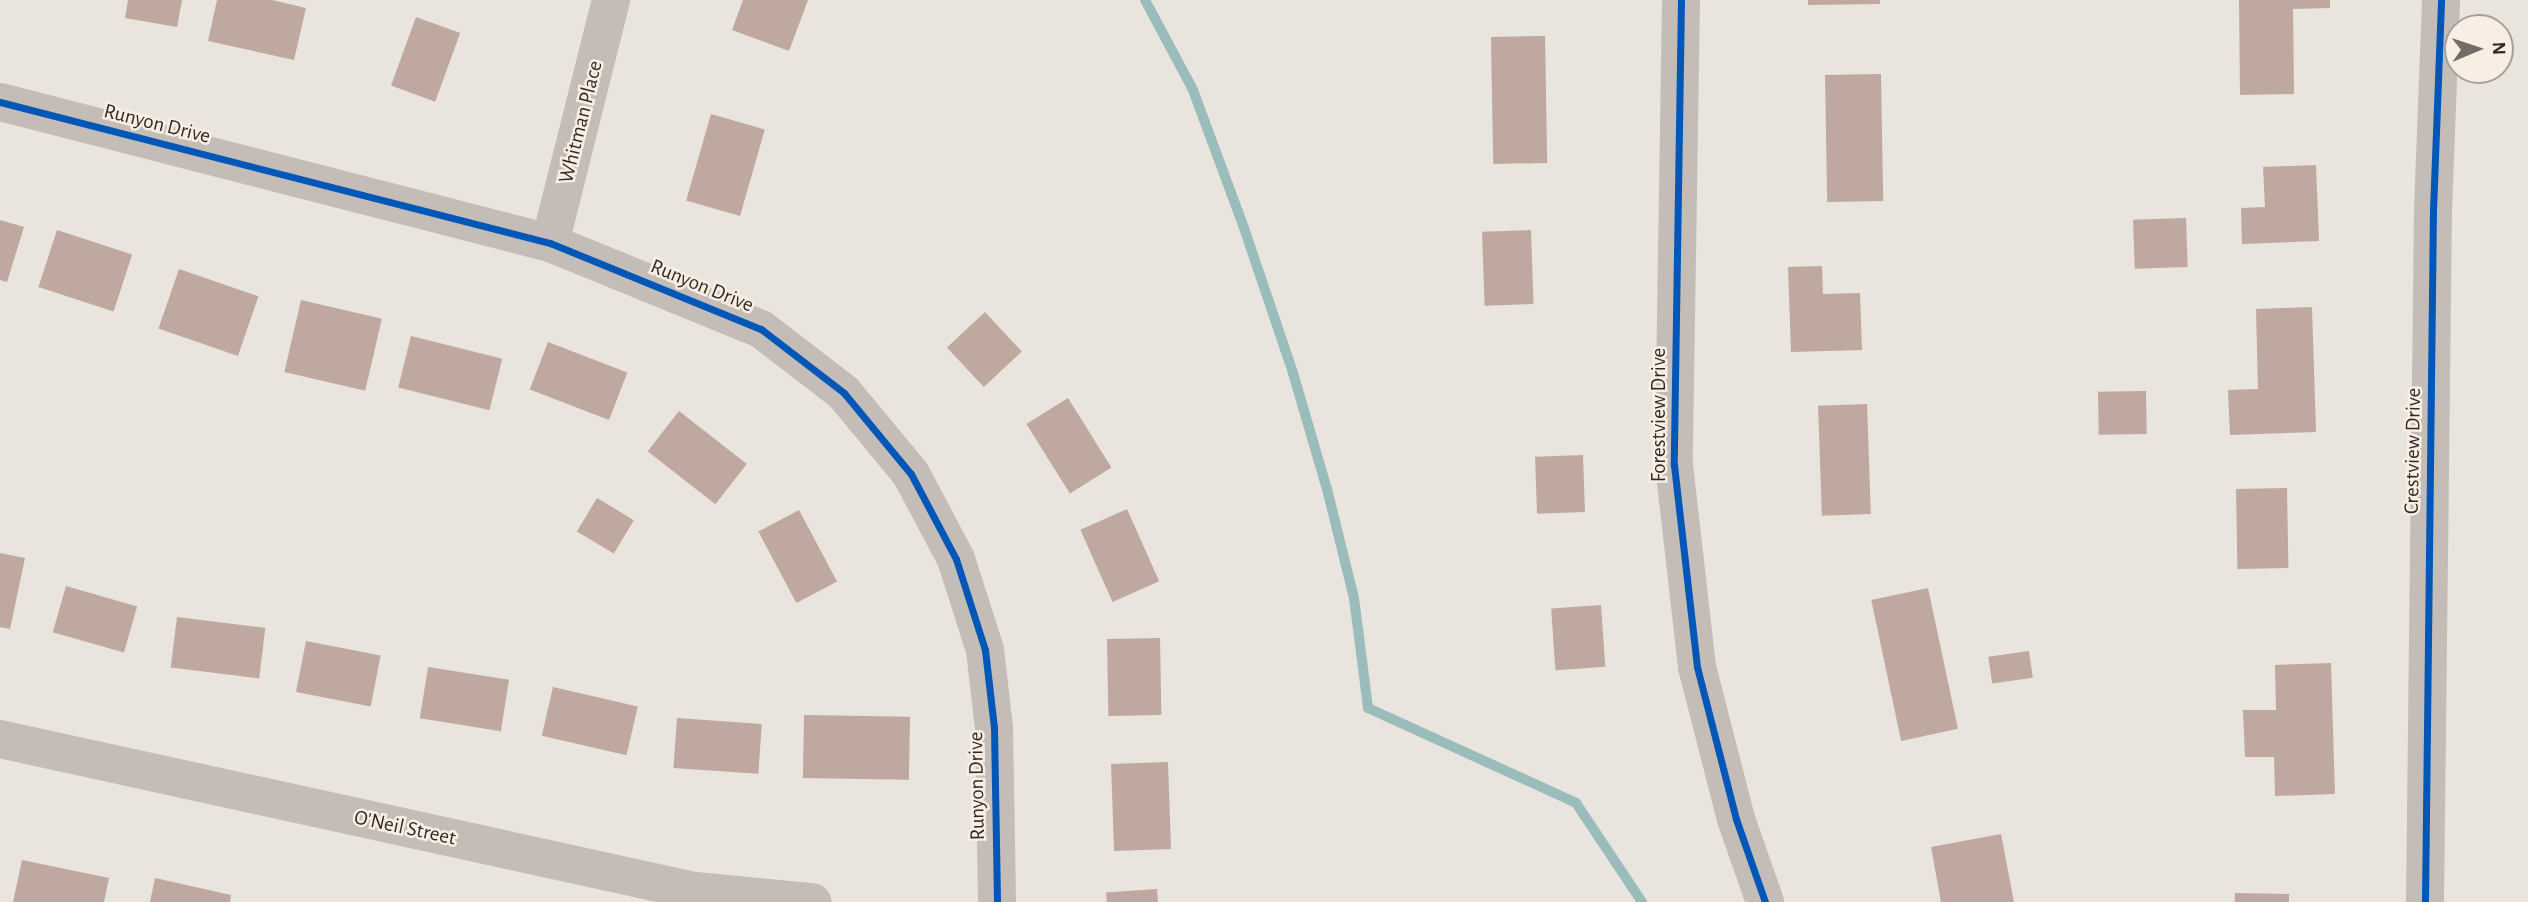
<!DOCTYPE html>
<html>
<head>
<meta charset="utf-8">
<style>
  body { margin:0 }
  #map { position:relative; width:2528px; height:902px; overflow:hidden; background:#eae4de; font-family:"Alegreya Sans",sans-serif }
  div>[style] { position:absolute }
  .stream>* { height:10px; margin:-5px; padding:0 5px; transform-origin:5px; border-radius:5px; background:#9abdbb }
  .building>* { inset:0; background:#bea8a0; transform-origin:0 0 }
  .minor>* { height:38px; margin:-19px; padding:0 19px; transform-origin:19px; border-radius:19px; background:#c3bcb7 }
  .cycleway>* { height:7px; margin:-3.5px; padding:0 3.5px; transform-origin:3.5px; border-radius:3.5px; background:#0057b8 }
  span { translate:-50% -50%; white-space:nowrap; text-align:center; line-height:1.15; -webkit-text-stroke:5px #f8eee4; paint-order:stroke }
  .street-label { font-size:21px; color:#332a26 }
  .north { position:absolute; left:2444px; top:14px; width:70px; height:70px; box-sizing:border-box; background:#f8eee4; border:2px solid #a9a098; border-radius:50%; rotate:88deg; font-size:19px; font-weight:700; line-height:28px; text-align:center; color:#332a26 }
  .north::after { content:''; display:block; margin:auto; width:24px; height:32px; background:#736b66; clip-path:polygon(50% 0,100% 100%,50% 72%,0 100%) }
</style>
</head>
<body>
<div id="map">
  <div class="stream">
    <div style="left:1145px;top:0;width:102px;rotate:61.9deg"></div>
    <div style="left:1193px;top:90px;width:147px;rotate:69.7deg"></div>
    <div style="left:1244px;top:228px;width:153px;rotate:71.3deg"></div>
    <div style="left:1293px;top:373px;width:121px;rotate:73.7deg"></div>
    <div style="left:1327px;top:489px;width:112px;rotate:76.1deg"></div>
    <div style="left:1354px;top:598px;width:111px;rotate:82.7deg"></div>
    <div style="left:1368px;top:708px;width:229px;rotate:24.5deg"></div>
    <div style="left:1576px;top:803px;width:119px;rotate:56.3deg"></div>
  </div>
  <div class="building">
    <div style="clip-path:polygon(128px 0,182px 0,177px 27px,125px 18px)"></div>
    <div style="clip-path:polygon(217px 0,272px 0,306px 8px,294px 60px,208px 41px)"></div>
    <div style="clip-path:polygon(743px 0,808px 0,789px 51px,732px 30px)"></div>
    <div style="clip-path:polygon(1808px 0,1880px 0,1880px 4px,1808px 5px)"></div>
    <div style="clip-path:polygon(2239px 0,2330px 0,2330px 8px,2293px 9px,2294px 94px,2240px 95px)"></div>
    <div style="left:416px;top:17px;width:47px;height:73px;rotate:20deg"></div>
    <div style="left:1545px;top:36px;width:127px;height:54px;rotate:89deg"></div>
    <div style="left:1881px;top:74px;width:127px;height:56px;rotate:89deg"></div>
    <div style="left:711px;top:114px;width:56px;height:90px;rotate:16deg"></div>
    <div style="clip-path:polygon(2316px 165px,2319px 241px,2242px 244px,2241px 208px,2265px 207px,2263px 167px)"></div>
    <div style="left:2186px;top:218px;width:49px;height:53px;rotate:88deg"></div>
    <div style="clip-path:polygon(0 220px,24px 227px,7px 282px,0 280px)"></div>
    <div style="left:57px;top:230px;width:79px;height:60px;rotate:18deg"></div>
    <div style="left:1531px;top:230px;width:74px;height:49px;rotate:88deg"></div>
    <div style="clip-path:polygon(1822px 266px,1823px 294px,1860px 293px,1862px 350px,1791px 352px,1788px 267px)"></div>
    <div style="left:179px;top:269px;width:84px;height:63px;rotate:19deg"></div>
    <div style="left:301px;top:300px;width:83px;height:74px;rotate:13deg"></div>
    <div style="clip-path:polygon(2312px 307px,2316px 432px,2230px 435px,2228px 390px,2258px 389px,2256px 309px)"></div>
    <div style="left:985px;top:312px;width:54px;height:52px;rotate:47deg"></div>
    <div style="left:411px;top:336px;width:94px;height:53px;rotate:14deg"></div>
    <div style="left:548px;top:342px;width:85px;height:51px;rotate:21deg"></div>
    <div style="left:2146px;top:391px;width:43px;height:48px;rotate:89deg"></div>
    <div style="left:1068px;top:398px;width:82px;height:49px;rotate:58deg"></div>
    <div style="left:1867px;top:404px;width:110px;height:49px;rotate:88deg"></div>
    <div style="left:679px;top:411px;width:86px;height:51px;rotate:38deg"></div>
    <div style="left:1583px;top:455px;width:57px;height:48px;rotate:88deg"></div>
    <div style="left:2287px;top:488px;width:80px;height:51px;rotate:89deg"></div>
    <div style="left:597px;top:498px;width:43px;height:39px;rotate:31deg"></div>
    <div style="left:1127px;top:509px;width:79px;height:51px;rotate:66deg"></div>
    <div style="left:799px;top:510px;width:81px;height:46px;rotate:62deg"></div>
    <div style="clip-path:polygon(0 553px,25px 558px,10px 629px,0 627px)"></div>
    <div style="left:66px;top:586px;width:74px;height:48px;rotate:16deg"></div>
    <div style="left:1928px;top:588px;width:144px;height:58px;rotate:78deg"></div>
    <div style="left:1601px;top:605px;width:62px;height:50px;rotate:86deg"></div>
    <div style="left:177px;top:617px;width:89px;height:51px;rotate:7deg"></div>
    <div style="left:1160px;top:638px;width:77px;height:53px;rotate:89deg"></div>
    <div style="left:306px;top:641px;width:76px;height:52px;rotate:11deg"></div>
    <div style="left:2029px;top:651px;width:27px;height:41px;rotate:82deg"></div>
    <div style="clip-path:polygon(2331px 663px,2335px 794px,2275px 796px,2274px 757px,2245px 757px,2243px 710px,2276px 710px,2275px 665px)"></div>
    <div style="left:428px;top:667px;width:82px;height:52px;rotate:9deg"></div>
    <div style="left:553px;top:687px;width:87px;height:50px;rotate:13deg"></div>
    <div style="left:804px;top:715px;width:106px;height:63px;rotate:1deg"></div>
    <div style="left:677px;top:718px;width:85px;height:50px;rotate:4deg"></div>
    <div style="left:1168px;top:762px;width:87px;height:57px;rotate:88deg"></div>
    <div style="clip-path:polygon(2001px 834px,2014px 902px,1941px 902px,1931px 847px)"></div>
    <div style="clip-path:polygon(22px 860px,109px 878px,104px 902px,13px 902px)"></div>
    <div style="clip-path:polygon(155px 878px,231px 895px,230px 902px,150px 902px)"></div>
    <div style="left:1157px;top:889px;width:13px;height:51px;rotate:86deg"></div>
    <div style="left:2235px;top:893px;width:54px;height:9px;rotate:1deg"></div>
  </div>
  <div class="minor">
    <div style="left:1681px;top:0;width:465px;rotate:90.9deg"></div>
    <div style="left:1674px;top:465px;width:203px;rotate:83.5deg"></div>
    <div style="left:1697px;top:667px;width:157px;rotate:75.6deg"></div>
    <div style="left:1736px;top:819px;width:88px;rotate:70.7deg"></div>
    <div style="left:0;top:102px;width:568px;rotate:14.38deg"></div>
    <div style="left:550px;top:243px;width:228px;rotate:22.2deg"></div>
    <div style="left:761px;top:329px;width:105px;rotate:37.6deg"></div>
    <div style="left:844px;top:393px;width:105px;rotate:50.4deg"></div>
    <div style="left:911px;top:474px;width:96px;rotate:62.1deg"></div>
    <div style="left:956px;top:559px;width:96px;rotate:72.3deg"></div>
    <div style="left:985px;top:650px;width:79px;rotate:83.4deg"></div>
    <div style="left:994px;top:728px;width:174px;rotate:89deg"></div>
    <div style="left:550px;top:243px;width:251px;rotate:-75.9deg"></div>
    <div style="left:0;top:739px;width:711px;rotate:12.34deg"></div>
    <div style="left:695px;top:891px;width:118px;rotate:5.4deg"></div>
    <div style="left:2425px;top:902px;width:692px;rotate:-89.34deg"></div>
    <div style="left:2433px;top:210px;width:210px;rotate:-87.8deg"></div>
  </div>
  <div class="cycleway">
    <div style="left:1681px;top:0;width:465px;rotate:90.9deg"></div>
    <div style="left:1674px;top:465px;width:203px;rotate:83.5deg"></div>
    <div style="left:1697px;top:667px;width:157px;rotate:75.6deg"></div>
    <div style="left:1736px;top:819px;width:88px;rotate:70.7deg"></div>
    <div style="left:0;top:102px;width:568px;rotate:14.38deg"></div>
    <div style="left:550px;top:243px;width:228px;rotate:22.2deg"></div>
    <div style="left:761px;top:329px;width:105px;rotate:37.6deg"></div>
    <div style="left:844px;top:393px;width:105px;rotate:50.4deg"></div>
    <div style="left:911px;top:474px;width:96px;rotate:62.1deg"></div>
    <div style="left:956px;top:559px;width:96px;rotate:72.3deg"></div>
    <div style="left:985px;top:650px;width:79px;rotate:83.4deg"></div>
    <div style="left:994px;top:728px;width:174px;rotate:89deg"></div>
    <div style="left:2425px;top:902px;width:692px;rotate:-89.34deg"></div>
    <div style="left:2433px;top:210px;width:210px;rotate:-87.8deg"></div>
  </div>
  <div class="street-label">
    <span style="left:581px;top:122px;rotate:-76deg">Whitman Place</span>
    <span style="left:157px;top:124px;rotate:14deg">Runyon Drive</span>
    <span style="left:702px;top:286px;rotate:22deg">Runyon Drive</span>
    <span style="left:1659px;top:415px;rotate:-90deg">Forestview Drive</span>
    <span style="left:2413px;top:451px;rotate:-89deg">Crestview Drive</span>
    <span style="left:977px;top:786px;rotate:-91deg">Runyon Drive</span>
    <span style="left:405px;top:828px;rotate:12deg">O'Neil Street</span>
  </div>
  <div class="north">N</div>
</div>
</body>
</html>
